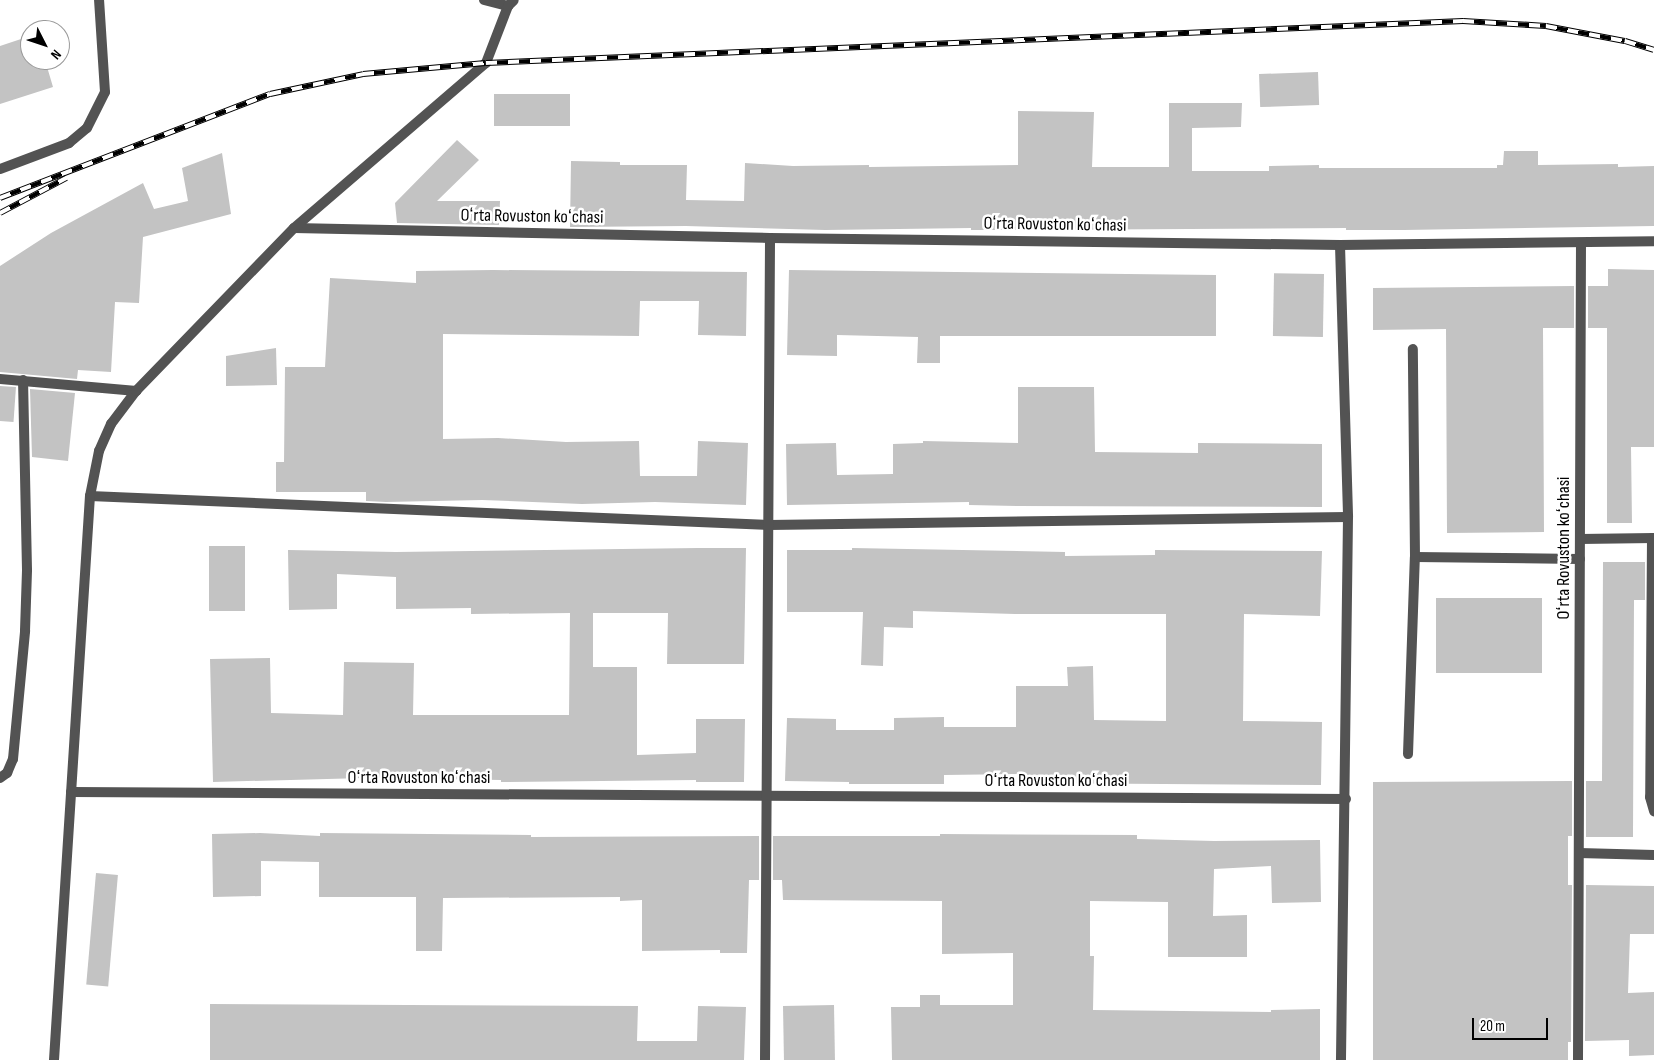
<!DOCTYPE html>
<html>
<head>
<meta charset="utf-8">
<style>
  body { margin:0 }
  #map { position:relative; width:1654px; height:1060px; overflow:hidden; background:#fff; font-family:"Sofia Sans Condensed",sans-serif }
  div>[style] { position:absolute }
  .building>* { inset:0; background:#c3c3c3; transform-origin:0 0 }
  .service>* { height:10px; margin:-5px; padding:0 5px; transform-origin:5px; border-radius:5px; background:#535353 }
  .minor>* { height:10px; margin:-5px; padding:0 5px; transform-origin:5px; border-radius:5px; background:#535353 }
  .tertiary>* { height:10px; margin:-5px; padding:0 5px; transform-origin:5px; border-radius:5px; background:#535353 }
  .rail>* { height:5.5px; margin-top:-2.75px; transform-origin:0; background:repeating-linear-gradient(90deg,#fff 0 11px,#000 0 22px); box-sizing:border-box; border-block:1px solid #000 }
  span { translate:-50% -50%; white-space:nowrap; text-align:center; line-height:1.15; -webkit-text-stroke:5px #fff; paint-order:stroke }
  .street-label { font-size:18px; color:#000 }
  .north { position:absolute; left:20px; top:20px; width:50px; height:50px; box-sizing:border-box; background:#fff; border:1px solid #999; border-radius:50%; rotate:131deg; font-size:14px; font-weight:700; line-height:20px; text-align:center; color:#000 }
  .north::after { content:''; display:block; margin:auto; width:18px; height:22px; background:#000; clip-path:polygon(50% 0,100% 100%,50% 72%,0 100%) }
  .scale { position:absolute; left:1472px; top:1018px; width:76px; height:22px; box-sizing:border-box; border:2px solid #000; border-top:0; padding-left:6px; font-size:15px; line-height:18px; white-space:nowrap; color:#000; -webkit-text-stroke:4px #fff; paint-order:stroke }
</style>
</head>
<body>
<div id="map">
  <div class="building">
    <div style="clip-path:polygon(30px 36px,30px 60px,45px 60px,53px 87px,0 104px,0 46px)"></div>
    <div style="left:1318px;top:72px;width:33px;height:59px;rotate:88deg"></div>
    <div style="left:494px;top:94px;width:76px;height:32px"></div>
    <div style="clip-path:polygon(1169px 103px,1242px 103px,1241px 127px,1192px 128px,1192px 171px,1269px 171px,1269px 166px,1319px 165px,1319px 168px,1497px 168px,1497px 165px,1503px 165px,1504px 151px,1538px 151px,1538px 165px,1618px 164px,1618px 167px,1654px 166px,1654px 226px,1404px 230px,1346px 230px,1346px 228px,1022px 230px,971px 230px,971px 228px,825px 230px,686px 226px,570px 227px,571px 161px,620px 162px,620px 165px,687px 165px,686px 200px,744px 201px,745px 163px,793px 166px,869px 165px,869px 167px,1018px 165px,1018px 111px,1094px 112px,1092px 167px,1169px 167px)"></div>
    <div style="clip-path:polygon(457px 140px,479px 160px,437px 201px,500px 201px,499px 225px,397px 223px,395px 203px)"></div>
    <div style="clip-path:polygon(222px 153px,231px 214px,143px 237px,139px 303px,115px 302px,111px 372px,78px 370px,77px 379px,0 372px,0 266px,51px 233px,143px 183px,154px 209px,188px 201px,182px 168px)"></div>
    <div style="clip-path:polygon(1608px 269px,1654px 270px,1654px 447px,1631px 447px,1632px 523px,1607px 523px,1607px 328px,1588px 328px,1588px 286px,1608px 286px)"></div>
    <div style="clip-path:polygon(493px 270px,747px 272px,746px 336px,698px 335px,699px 301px,640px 301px,639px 336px,443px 334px,443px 439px,498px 438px,566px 442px,639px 441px,640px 476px,697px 476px,698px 441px,748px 443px,746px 505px,655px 502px,582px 504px,482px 500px,386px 502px,366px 501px,366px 492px,276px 492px,276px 462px,284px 462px,285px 367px,325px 367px,330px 278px,416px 283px,416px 271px)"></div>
    <div style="clip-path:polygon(789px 270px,1216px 275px,1216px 336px,940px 336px,940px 363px,917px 363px,918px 337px,837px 335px,837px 356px,787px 355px)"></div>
    <div style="left:1324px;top:274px;width:63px;height:50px;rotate:91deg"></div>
    <div style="clip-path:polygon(1574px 286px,1574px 328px,1543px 328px,1544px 532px,1447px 533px,1446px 329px,1373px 330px,1373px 288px)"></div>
    <div style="clip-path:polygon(276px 348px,277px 385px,226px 386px,226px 356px)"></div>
    <div style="left:0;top:386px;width:16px;height:35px;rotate:4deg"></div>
    <div style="clip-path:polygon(1018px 387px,1094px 387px,1095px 452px,1198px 453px,1198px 443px,1322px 444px,1322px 507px,1017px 506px,969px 505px,969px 502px,787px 505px,786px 444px,836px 443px,837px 475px,893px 474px,893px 444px,923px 443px,923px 441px,1018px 443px)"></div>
    <div style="clip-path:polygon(30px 389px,75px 393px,68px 461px,32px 457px)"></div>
    <div style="left:209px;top:546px;width:36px;height:65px"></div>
    <div style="clip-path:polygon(698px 548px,746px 548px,744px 664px,667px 664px,668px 613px,593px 613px,593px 667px,637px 667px,637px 755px,696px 753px,696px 719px,745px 719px,744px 782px,696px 782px,696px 780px,501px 782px,501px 780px,437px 779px,437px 776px,213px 782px,210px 659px,270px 658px,271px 713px,343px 715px,344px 662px,414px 663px,413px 715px,569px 715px,570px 613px,471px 614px,471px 608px,396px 609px,396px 577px,337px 574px,337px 609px,289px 610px,288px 550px,396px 552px)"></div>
    <div style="clip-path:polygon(852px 548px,1065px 552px,1065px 556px,1155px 555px,1155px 550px,1322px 551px,1320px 616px,1244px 614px,1243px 721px,1322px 722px,1321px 785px,1020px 783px,1020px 774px,944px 775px,944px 784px,849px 784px,849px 782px,785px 781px,787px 718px,836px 719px,836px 730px,894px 730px,894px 718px,944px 717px,944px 727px,1016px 727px,1016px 686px,1068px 686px,1067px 667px,1093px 666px,1094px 720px,1166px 721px,1166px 614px,1015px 614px,913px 611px,913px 628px,884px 627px,883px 666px,861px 665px,863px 612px,787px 612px,787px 550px,852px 550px)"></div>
    <div style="clip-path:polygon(1603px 562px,1645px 562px,1645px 600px,1634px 600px,1633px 837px,1586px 837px,1586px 781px,1602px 781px)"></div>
    <div style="left:1436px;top:598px;width:106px;height:75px"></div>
    <div style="clip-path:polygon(1572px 781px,1572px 836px,1568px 836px,1568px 885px,1572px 885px,1571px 1042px,1568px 1042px,1568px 1060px,1373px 1060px,1373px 782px)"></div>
    <div style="clip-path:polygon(260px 833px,320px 836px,320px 833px,531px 835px,531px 837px,759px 836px,759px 880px,749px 880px,747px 953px,720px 953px,720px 950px,642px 951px,642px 900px,620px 901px,620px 897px,443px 898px,442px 951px,416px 951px,416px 897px,319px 897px,319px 862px,261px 861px,261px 896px,213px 897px,212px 834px)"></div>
    <div style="clip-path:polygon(940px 834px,1137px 835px,1137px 839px,1214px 841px,1320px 840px,1321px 902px,1272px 903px,1271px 866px,1214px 869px,1213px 916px,1247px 915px,1247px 957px,1168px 957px,1168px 902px,1090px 901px,1090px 956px,1094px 956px,1093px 1010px,1271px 1012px,1271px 1010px,1320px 1009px,1320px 1060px,892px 1060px,891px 1007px,920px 1007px,920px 995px,940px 995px,940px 1005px,1013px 1005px,1013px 953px,942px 954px,942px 901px,783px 900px,782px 880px,773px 880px,773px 836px,940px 836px)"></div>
    <div style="left:96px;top:873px;width:22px;height:112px;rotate:5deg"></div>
    <div style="clip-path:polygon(1586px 885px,1654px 886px,1654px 934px,1630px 934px,1628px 993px,1654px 992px,1654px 1055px,1629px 1056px,1629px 1040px,1585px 1041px)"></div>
    <div style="clip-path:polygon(210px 1004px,638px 1006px,637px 1041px,697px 1041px,698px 1006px,746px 1007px,744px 1060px,210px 1060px)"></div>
    <div style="left:834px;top:1005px;width:55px;height:51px;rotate:89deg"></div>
  </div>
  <div class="service">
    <div style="left:0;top:379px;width:137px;rotate:5deg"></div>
    <div style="left:1652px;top:538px;width:259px;rotate:90.4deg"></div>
    <div style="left:1650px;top:797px;width:15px;rotate:74deg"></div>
    <div style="left:1580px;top:539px;width:74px;rotate:-0.8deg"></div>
    <div style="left:1415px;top:557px;width:165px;rotate:0.7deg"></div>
    <div style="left:1408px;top:754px;width:197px;rotate:-88deg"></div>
    <div style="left:1415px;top:557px;width:208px;rotate:-90.6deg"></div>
    <div style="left:0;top:778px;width:9px;rotate:-36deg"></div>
    <div style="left:7px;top:773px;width:15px;rotate:-67deg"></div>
    <div style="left:13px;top:759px;width:129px;rotate:-84.6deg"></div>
    <div style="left:25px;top:631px;width:61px;rotate:-88.1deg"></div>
    <div style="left:27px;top:570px;width:190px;rotate:-91.2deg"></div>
  </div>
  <div class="minor">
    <div style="left:484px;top:0;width:25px;rotate:14deg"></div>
    <div style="left:0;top:169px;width:74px;rotate:-20.6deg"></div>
    <div style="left:69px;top:143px;width:23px;rotate:-40deg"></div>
    <div style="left:87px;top:128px;width:40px;rotate:-63.4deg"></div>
    <div style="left:105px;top:92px;width:92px;rotate:-93.7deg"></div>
    <div style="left:294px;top:228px;width:476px;rotate:1.2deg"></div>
    <div style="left:770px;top:238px;width:570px;rotate:0.7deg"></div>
    <div style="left:1340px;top:245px;width:314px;rotate:-0.7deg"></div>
    <div style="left:1340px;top:245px;width:272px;rotate:88.3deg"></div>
    <div style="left:1348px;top:517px;width:543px;rotate:90.74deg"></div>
    <div style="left:90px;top:496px;width:680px;rotate:2.45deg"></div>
    <div style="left:769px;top:525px;width:579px;rotate:-0.79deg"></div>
    <div style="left:71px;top:792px;width:1275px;rotate:0.31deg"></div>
    <div style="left:1579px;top:853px;width:75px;rotate:1.5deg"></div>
    <div style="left:765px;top:1060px;width:822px;rotate:-89.65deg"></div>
    <div style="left:1578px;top:1060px;width:817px;rotate:-89.79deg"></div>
  </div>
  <div class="tertiary">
    <div style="left:54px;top:1060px;width:565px;rotate:-86.35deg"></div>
    <div style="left:90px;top:496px;width:46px;rotate:-78.7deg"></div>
    <div style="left:99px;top:451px;width:30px;rotate:-66deg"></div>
    <div style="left:111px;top:424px;width:41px;rotate:-52.9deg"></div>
    <div style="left:136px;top:391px;width:227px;rotate:-45.9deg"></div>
    <div style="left:294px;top:228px;width:253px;rotate:-40.7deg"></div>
    <div style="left:486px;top:63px;width:61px;rotate:-68.9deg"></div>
    <div style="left:508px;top:6px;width:8px;rotate:-45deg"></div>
  </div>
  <div class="rail">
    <div style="left:0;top:198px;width:289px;rotate:-21.1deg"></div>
    <div style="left:270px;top:94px;width:95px;rotate:-12.1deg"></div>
    <div style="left:363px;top:74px;width:123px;rotate:-5.1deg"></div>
    <div style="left:486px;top:63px;width:978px;rotate:-2.46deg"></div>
    <div style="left:1463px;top:21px;width:83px;rotate:3.4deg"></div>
    <div style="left:1546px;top:26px;width:80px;rotate:10.8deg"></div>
    <div style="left:1625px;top:41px;width:30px;rotate:17deg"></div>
    <div style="left:0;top:213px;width:75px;rotate:-27.9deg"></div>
  </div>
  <div class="street-label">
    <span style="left:532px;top:217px;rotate:1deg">Oʻrta Rovuston koʻchasi</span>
    <span style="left:1055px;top:225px;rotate:1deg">Oʻrta Rovuston koʻchasi</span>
    <span style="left:1564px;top:548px;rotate:-90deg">Oʻrta Rovuston koʻchasi</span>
    <span style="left:419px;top:778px">Oʻrta Rovuston koʻchasi</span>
    <span style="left:1056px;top:781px">Oʻrta Rovuston koʻchasi</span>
  </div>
  <div class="north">N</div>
  <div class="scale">20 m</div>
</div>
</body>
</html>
